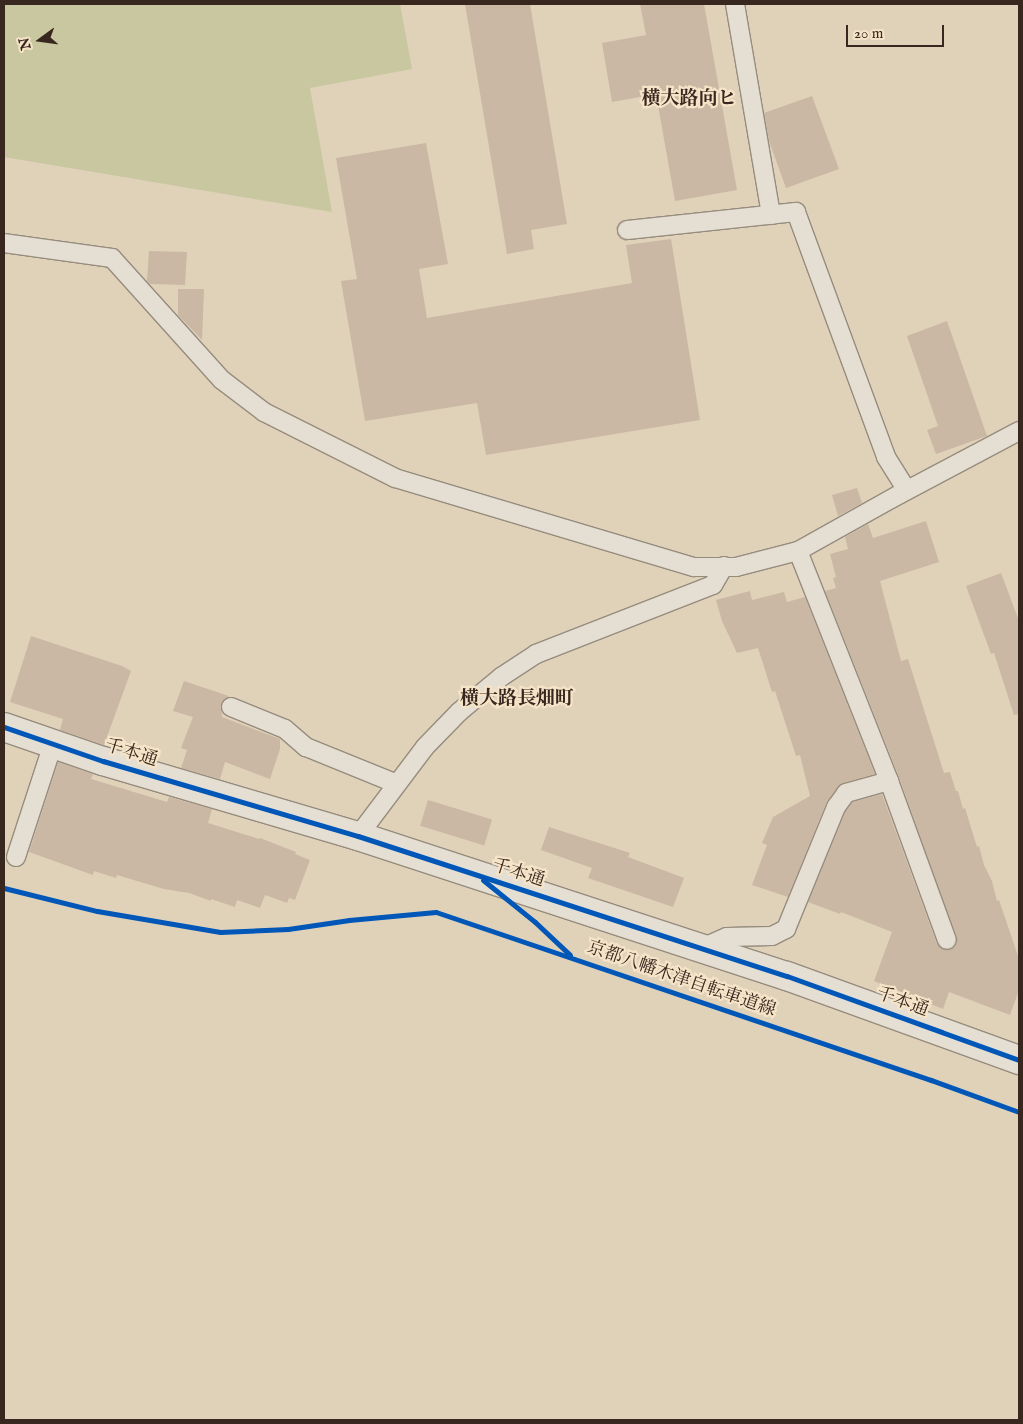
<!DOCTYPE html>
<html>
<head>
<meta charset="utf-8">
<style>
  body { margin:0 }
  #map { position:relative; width:1023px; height:1424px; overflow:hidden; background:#e0d1b9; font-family:"IM FELL English","Noto Serif JP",serif }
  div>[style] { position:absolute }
  .green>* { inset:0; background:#c8c7a0 }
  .building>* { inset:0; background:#cab8a4; transform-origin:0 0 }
  .roads { filter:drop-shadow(1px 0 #968c7e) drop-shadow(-1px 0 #968c7e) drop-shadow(0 1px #968c7e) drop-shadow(0 -1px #968c7e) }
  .service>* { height:18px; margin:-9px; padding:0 9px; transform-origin:9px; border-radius:9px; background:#e5ded2 }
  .minor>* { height:28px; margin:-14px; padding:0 14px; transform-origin:14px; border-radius:14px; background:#e5ded2 }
  .cycleway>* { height:5px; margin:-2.5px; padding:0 2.5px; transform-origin:2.5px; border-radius:2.5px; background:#0057b8 }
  span { translate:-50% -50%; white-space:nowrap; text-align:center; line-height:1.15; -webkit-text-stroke:4.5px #f5e4c8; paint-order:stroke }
  .street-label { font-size:18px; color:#38271e }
  .neighbourhood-label { font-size:19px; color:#38271e; font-weight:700 }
  .frame { position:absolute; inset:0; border:5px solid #38271e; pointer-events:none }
  .north { position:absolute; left:15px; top:15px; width:50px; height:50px; -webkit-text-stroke:4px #f5e4c8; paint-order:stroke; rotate:256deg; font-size:14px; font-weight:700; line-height:20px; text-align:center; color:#38271e }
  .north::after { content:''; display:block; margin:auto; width:18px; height:22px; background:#38271e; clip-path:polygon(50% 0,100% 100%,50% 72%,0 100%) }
  .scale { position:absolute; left:846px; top:25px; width:98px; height:22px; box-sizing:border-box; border:2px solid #38271e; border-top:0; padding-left:6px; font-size:15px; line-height:18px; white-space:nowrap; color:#38271e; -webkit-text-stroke:4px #f5e4c8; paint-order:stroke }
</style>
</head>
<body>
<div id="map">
  <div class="green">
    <div style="clip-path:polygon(4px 4px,400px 4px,412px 69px,310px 88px,332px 212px,4px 157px)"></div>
  </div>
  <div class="building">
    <div style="clip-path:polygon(465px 4px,530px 4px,567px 224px,531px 230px,534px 249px,507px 254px)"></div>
    <div style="clip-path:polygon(640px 4px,704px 4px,737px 190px,675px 201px,656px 94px,612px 102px,602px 43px,646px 35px)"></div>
    <div style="clip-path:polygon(812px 96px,839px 169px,786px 188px,769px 141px,764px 113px)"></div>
    <div style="clip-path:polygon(426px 143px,448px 264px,419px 269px,427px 318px,632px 283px,626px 245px,671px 239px,700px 420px,486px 455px,477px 403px,365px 421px,341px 281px,357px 279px,336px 158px)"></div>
    <div style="clip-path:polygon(149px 251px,187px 252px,185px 285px,150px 284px,147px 281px)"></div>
    <div style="clip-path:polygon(178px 289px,204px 289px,202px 340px,178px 315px)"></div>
    <div style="clip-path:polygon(947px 321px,987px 436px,936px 454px,927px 430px,938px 426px,907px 336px)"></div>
    <div style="clip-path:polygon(857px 488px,862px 503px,838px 516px,832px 495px)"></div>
    <div style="clip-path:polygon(926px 521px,939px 562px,880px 581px,901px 661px,908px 659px,944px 773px,950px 772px,956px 791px,958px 791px,963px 809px,965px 808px,977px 847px,979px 846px,984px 865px,992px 881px,997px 901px,999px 900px,1019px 959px,1019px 990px,1010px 1015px,949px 992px,943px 1009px,874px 981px,892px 932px,841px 912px,840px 914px,808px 902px,845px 812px,852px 802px,882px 794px,937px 944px,946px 950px,955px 947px,957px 942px,899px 777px,825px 591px,836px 588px,833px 578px,836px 577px,830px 554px,848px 549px,845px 537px,868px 524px,873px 538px)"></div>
    <div style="clip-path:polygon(1001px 573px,1019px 621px,1019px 714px,1014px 715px,994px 653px,991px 654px,966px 586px)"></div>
    <div style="clip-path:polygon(750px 591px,752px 600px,784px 592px,787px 602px,805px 597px,875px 774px,843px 783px,827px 801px,788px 897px,752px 885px,767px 845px,762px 843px,773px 817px,810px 796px,800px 755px,796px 756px,775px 691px,772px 692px,758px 648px,737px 653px,722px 621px,716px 600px)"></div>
    <div style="clip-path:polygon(31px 636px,122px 666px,131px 671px,104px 745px,60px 730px,63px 719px,10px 702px)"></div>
    <div style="clip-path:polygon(184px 681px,229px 696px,221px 703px,222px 717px,280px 739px,280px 749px,270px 779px,225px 762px,220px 779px,181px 768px,187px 750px,181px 748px,193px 717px,173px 711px)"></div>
    <div style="clip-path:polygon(58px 762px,93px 774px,91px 779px,167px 802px,169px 797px,212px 809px,208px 823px,259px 839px,260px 838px,296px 852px,295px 854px,310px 860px,295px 900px,289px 898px,287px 903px,265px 895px,260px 908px,237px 900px,235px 907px,211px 899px,211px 901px,189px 893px,164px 889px,117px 875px,116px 878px,94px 871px,93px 875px,29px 852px)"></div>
    <div style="left:428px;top:800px;width:67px;height:27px;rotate:17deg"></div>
    <div style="clip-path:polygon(549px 827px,630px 853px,628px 857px,684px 878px,673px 907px,588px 878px,592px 868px,541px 850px)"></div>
  </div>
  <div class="roads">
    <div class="service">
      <div style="left:735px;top:4px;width:214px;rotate:80.3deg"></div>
      <div style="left:627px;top:230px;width:170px;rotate:-6.1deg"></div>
      <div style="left:796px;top:212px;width:261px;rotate:69.8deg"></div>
      <div style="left:886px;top:457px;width:39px;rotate:58deg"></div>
      <div style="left:4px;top:243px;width:109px;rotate:7.9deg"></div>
      <div style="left:112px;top:258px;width:164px;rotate:48deg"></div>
      <div style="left:222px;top:380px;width:53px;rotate:37.3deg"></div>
      <div style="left:264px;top:412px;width:147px;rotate:26.7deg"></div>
      <div style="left:395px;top:478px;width:312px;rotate:16.6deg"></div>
      <div style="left:694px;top:567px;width:42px"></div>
      <div style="left:736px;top:567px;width:64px;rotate:-14.5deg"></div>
      <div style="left:798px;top:551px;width:117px;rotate:-29.2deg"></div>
      <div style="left:900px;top:494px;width:135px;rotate:-27.9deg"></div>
      <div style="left:798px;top:551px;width:247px;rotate:68.4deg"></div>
      <div style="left:889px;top:781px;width:169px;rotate:70deg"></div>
      <div style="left:231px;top:707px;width:58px;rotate:22.2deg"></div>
      <div style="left:285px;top:729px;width:28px;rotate:41deg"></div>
      <div style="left:306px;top:747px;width:98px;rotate:22.1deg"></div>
      <div style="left:358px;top:836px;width:111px;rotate:-53deg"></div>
      <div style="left:425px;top:747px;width:49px;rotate:-45.8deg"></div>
      <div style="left:459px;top:712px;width:55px;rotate:-39.8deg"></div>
      <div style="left:501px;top:677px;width:42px;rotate:-33.3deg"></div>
      <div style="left:536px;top:654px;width:190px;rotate:-21.3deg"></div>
      <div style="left:713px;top:585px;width:22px;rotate:-60deg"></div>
      <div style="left:16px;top:857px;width:119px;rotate:-71.9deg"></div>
      <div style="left:702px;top:948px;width:27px;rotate:-24deg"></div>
      <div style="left:727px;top:937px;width:45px;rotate:-1.3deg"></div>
      <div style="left:772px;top:936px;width:16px;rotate:-27deg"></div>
      <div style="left:786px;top:929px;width:132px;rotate:-67.7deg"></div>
      <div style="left:836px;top:807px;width:17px;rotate:-54deg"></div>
      <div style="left:846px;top:793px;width:45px;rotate:-15.6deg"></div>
    </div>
    <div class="minor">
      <div style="left:4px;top:727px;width:105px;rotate:19deg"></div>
      <div style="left:103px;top:761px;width:266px;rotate:16.4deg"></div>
      <div style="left:358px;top:836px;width:451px;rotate:18.1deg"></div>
      <div style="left:787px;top:976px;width:247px;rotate:19.9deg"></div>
    </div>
  </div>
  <div class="cycleway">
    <div style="left:4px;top:727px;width:105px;rotate:19deg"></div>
    <div style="left:103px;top:761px;width:266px;rotate:16.4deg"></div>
    <div style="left:358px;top:836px;width:451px;rotate:18.1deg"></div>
    <div style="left:787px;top:976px;width:247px;rotate:19.9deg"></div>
    <div style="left:483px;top:880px;width:67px;rotate:38.9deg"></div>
    <div style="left:535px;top:922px;width:48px;rotate:43.3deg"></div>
    <div style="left:4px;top:888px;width:96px;rotate:13.9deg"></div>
    <div style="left:97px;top:911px;width:125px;rotate:9.7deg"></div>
    <div style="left:220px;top:932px;width:68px;rotate:-2.5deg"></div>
    <div style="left:288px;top:929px;width:62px;rotate:-8.4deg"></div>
    <div style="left:349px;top:920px;width:87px;rotate:-5.3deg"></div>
    <div style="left:436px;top:912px;width:523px;rotate:18.75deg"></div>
    <div style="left:931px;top:1080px;width:94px;rotate:20deg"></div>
  </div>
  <div class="street-label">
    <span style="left:131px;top:754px;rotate:17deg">千本通</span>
    <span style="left:518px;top:874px;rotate:18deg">千本通</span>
    <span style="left:681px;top:980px;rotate:19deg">京都八幡木津自転車道線</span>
    <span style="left:902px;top:1003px;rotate:20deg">千本通</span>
  </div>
  <div class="neighbourhood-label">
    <span style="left:689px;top:100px">横大路向ヒ</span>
    <span style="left:517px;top:700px">横大路長畑町</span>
  </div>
  <div class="frame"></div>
  <div class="north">N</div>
  <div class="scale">20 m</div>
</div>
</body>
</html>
